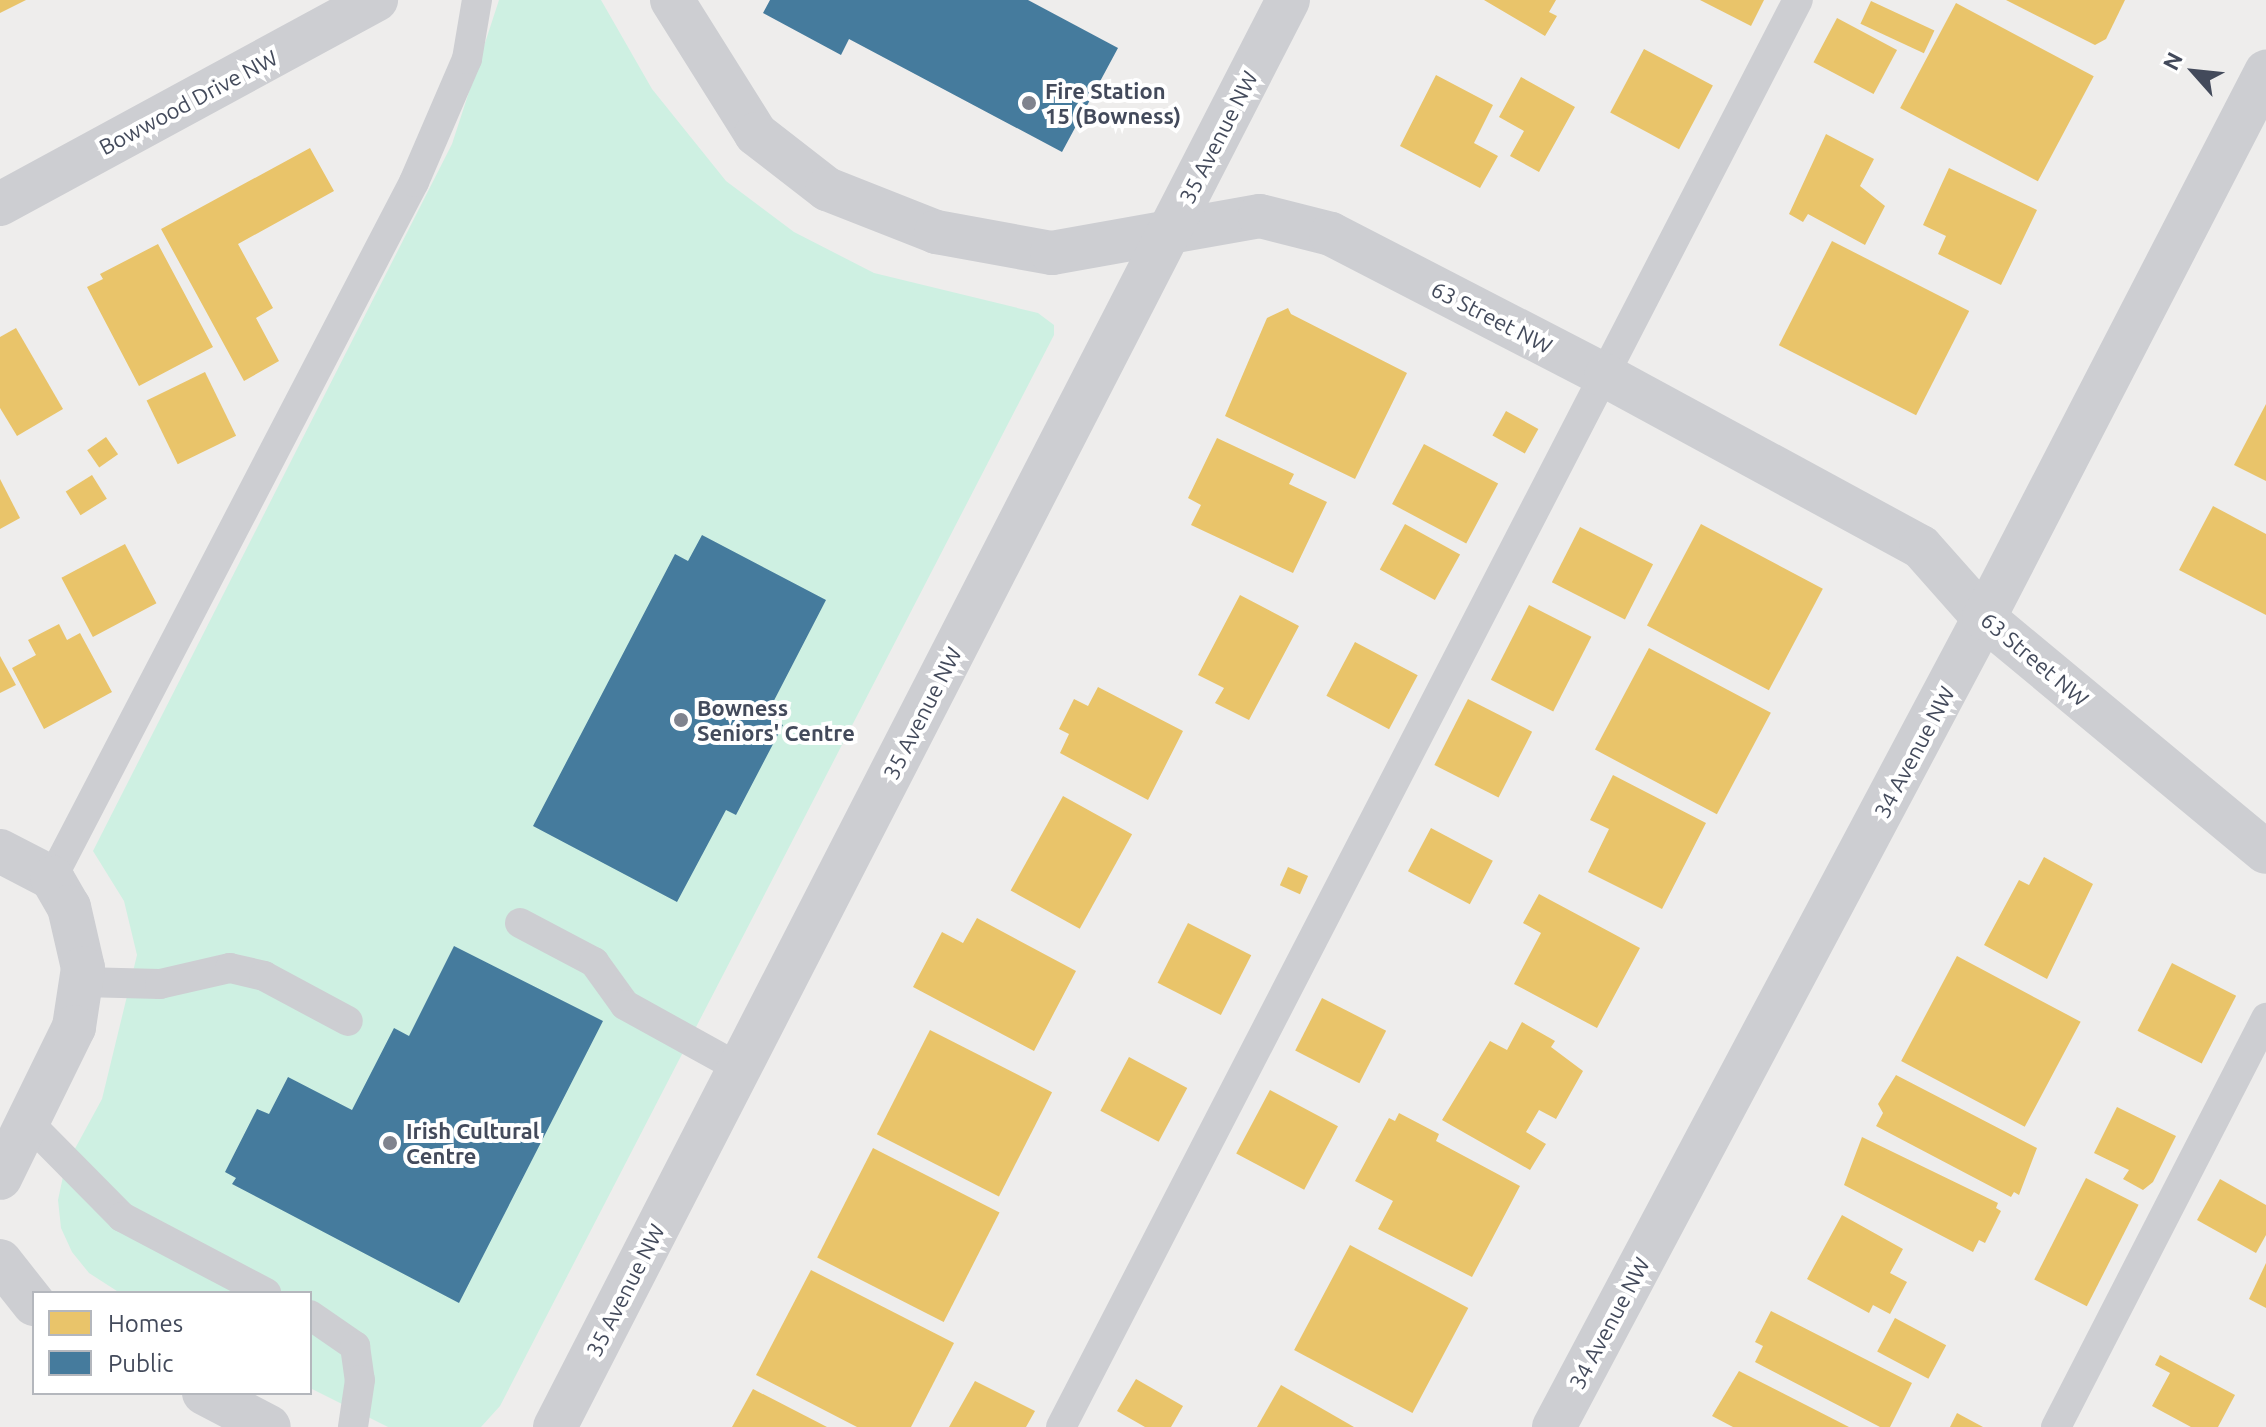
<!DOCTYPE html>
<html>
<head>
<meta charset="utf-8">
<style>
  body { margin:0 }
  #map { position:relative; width:2266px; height:1427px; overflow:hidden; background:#eeedec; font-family:Ubuntu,sans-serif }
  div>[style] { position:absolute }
  .green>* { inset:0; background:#cef0e2 }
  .homes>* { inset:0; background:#e9c46a; transform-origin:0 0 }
  .public>* { inset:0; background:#457b9d }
  .lane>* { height:30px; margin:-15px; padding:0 15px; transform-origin:15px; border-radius:15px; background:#cdced2 }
  .street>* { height:44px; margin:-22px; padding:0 22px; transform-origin:22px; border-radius:22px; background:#cdced2 }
  .dots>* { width:22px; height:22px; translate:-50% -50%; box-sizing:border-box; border:4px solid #fff; border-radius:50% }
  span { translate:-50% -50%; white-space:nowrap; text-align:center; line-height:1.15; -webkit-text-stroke:8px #fff; paint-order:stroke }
  .poi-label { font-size:22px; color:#434a5b; font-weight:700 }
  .left { translate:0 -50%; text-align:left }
  .street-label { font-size:22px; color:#434a5b }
  .legend { position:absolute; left:32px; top:1291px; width:280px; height:104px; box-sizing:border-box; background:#fff; border:2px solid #b4b7bd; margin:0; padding:10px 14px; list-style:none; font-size:24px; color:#434a5b }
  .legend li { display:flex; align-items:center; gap:16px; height:40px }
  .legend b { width:40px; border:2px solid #b4b7bd }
  .north { position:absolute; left:2154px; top:32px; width:80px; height:80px; -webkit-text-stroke:6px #fff; paint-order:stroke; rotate:297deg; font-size:22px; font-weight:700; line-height:32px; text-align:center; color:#434a5b }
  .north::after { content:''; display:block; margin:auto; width:28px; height:36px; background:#434a5b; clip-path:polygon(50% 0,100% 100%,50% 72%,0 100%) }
</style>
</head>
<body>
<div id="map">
  <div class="green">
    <div style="clip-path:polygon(499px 0,601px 0,652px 89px,726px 181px,794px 232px,874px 273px,1038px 313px,1054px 325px,1054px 335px,500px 1406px,481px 1427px,388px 1427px,310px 1388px,310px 1293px,120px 1293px,89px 1273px,72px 1252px,61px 1228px,58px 1200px,65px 1167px,102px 1099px,137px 955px,124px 901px,93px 851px,452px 144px)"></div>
  </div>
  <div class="homes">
    <div style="clip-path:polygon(0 0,26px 0,0 13px)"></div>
    <div style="clip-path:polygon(1484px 0,1556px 0,1549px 12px,1557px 16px,1545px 36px)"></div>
    <div style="clip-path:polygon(1700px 0,1764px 0,1751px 26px)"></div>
    <div style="clip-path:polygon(2006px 0,2125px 0,2106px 39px,2095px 45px)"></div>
    <div style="left:1871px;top:1px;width:70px;height:25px;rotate:25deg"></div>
    <div style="left:1956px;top:3px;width:156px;height:119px;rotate:28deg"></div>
    <div style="left:1837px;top:18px;width:68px;height:50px;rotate:28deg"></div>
    <div style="left:1644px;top:49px;width:78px;height:72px;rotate:28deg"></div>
    <div style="clip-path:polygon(1436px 75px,1493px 105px,1474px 143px,1498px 156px,1480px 188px,1400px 146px)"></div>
    <div style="clip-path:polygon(1521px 77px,1575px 107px,1539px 172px,1510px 156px,1524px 131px,1499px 117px)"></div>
    <div style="clip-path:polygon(1826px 134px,1874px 159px,1860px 186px,1885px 206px,1865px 245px,1808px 214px,1803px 222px,1789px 214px)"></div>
    <div style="clip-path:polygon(310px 148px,334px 191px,238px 244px,273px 308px,256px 318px,279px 361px,244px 381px,161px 229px)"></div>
    <div style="clip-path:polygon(1949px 168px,2037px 210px,2001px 285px,1938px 254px,1946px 236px,1923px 225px)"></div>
    <div style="left:1832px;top:241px;width:154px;height:117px;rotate:27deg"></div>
    <div style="clip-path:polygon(158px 244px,213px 347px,139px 386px,87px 287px,103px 279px,100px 274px)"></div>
    <div style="clip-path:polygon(1288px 308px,1291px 314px,1407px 373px,1355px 479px,1225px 416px,1267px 318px)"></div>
    <div style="clip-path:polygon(16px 328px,63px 409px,17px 436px,0 408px,0 337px)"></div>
    <div style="left:205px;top:372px;width:71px;height:65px;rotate:64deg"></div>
    <div style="clip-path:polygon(2266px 404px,2266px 481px,2234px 465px)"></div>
    <div style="left:1506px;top:411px;width:37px;height:28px;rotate:29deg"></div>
    <div style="left:106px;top:437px;width:21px;height:23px;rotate:55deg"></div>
    <div style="clip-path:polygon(1217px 438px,1294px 474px,1289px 484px,1327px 502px,1293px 573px,1191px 525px,1201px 505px,1188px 498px)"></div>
    <div style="left:1424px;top:444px;width:84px;height:68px;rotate:28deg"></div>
    <div style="left:92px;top:475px;width:28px;height:31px;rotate:58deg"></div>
    <div style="clip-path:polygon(0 479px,20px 518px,0 529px)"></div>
    <div style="clip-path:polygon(2213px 506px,2266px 534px,2266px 615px,2179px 570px)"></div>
    <div style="left:1405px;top:524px;width:63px;height:52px;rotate:29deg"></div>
    <div style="left:1701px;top:524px;width:138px;height:115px;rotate:28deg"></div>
    <div style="left:1580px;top:527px;width:82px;height:62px;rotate:27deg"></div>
    <div style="left:125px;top:544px;width:67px;height:72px;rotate:62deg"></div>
    <div style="clip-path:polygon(1240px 595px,1299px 626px,1249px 720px,1215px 703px,1224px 688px,1198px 675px)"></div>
    <div style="left:1529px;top:605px;width:70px;height:84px;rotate:27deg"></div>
    <div style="clip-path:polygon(59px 624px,67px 640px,80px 633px,112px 692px,44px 729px,12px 668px,36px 655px,28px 640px)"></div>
    <div style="left:1355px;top:642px;width:71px;height:61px;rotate:28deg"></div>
    <div style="left:1649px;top:648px;width:138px;height:115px;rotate:28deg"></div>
    <div style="clip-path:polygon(0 656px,16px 685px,0 693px)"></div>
    <div style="clip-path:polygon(1098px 687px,1183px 731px,1148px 800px,1060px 753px,1069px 734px,1059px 729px,1074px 699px,1088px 706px)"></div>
    <div style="left:1468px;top:699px;width:72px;height:74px;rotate:27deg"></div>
    <div style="clip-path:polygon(1613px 775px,1706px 823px,1662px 909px,1588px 872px,1609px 829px,1590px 820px)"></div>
    <div style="left:1063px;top:796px;width:79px;height:108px;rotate:29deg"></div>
    <div style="left:1431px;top:828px;width:70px;height:49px;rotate:28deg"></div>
    <div style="clip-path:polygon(2044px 857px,2093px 884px,2047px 979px,1984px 945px,2019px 880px,2029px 885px)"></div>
    <div style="left:1288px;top:867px;width:22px;height:20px;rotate:24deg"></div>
    <div style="clip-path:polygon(1539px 894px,1640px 948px,1597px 1028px,1514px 984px,1541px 933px,1523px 923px)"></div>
    <div style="clip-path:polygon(977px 918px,1076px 971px,1034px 1051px,913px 987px,942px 932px,963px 943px)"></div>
    <div style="left:1188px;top:923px;width:71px;height:67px;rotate:27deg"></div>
    <div style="left:1957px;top:956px;width:140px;height:119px;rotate:28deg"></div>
    <div style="left:2172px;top:963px;width:72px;height:76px;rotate:27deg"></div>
    <div style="left:1322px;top:998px;width:72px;height:59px;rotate:27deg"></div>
    <div style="clip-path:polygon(1522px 1022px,1555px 1041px,1551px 1047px,1583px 1071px,1556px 1119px,1539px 1110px,1526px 1132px,1546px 1144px,1530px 1170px,1442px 1120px,1490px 1041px,1507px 1050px)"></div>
    <div style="left:930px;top:1030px;width:137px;height:117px;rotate:27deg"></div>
    <div style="left:1129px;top:1057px;width:66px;height:61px;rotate:28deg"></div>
    <div style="clip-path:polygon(1896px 1075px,2037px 1148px,2019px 1195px,2014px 1192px,2011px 1197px,1876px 1126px,1883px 1113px,1878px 1104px)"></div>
    <div style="left:1270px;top:1090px;width:77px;height:72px;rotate:28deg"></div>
    <div style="clip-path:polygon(2117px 1107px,2176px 1136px,2153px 1182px,2143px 1190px,2123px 1179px,2129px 1170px,2094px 1153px)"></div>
    <div style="clip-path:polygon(1399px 1113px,1439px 1134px,1436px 1141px,1520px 1186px,1472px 1277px,1378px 1229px,1393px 1201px,1355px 1181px,1389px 1118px,1395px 1121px)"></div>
    <div style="clip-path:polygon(1862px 1137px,1998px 1203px,1996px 1208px,2001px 1211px,1985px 1243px,1979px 1240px,1973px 1252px,1844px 1185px)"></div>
    <div style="left:873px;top:1148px;width:142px;height:123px;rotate:27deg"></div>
    <div style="left:2086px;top:1178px;width:59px;height:114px;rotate:27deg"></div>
    <div style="clip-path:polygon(2220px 1179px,2266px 1205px,2266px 1235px,2256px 1253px,2197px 1220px)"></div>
    <div style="clip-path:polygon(1842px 1215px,1903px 1249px,1890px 1273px,1907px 1282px,1890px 1314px,1873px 1305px,1869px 1313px,1807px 1279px)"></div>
    <div style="left:1350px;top:1245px;width:134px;height:119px;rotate:28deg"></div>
    <div style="clip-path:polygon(2266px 1263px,2266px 1308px,2249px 1299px)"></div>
    <div style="clip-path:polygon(811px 1270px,954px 1343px,911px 1427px,857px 1427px,756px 1375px)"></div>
    <div style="clip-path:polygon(1771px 1311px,1912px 1383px,1890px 1427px,1880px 1427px,1755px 1362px,1763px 1346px,1755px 1342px)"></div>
    <div style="left:1895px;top:1318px;width:58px;height:38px;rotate:28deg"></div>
    <div style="clip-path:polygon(2160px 1355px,2235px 1395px,2218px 1427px,2191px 1427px,2152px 1406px,2170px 1373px,2155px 1365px)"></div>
    <div style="clip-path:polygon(1739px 1371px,1849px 1427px,1733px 1427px,1712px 1416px)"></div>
    <div style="clip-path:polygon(1136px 1379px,1183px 1406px,1171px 1427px,1145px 1427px,1117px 1411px)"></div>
    <div style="clip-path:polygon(975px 1381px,1035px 1411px,1026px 1427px,949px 1427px)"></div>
    <div style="clip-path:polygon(1281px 1385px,1354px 1427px,1257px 1427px)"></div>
    <div style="clip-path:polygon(753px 1389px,827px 1427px,732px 1427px)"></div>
    <div style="clip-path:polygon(1957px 1413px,1983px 1427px,1950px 1427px)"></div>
  </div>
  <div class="public">
    <div style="clip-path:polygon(770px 0,1028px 0,1118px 48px,1062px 152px,849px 39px,841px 55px,763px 13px)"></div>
    <div style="clip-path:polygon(702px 535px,826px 600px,766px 716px,783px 725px,736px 815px,726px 810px,677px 902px,533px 826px,675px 554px,688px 561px)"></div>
    <div style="clip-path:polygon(454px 946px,603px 1021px,459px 1303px,232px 1184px,236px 1178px,225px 1172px,257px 1109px,269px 1114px,288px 1077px,352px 1110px,394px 1028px,409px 1036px)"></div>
  </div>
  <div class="lane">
    <div style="left:52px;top:878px;width:785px;rotate:-62.52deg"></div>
    <div style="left:414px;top:182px;width:134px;rotate:-66.7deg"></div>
    <div style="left:467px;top:59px;width:60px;rotate:-80.4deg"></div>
    <div style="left:520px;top:923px;width:84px;rotate:27.8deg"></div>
    <div style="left:594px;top:962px;width:53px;rotate:54.2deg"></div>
    <div style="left:625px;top:1005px;width:130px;rotate:28.9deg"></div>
    <div style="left:82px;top:982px;width:78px;rotate:1.5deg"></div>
    <div style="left:160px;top:984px;width:72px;rotate:-12.9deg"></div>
    <div style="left:230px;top:968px;width:35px;rotate:13deg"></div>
    <div style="left:264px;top:976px;width:95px;rotate:28.2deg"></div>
    <div style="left:27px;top:1121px;width:135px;rotate:45.3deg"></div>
    <div style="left:122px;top:1217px;width:163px;rotate:27.8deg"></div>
    <div style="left:310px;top:1315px;width:55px;rotate:34.6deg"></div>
    <div style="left:355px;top:1346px;width:34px;rotate:82deg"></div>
    <div style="left:360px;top:1380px;width:48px;rotate:98.5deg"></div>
    <div style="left:1061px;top:1427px;width:1606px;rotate:-62.69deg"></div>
    <div style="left:2056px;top:1427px;width:460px;rotate:-62.8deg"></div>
  </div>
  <div class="street">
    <div style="left:672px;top:0;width:158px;rotate:57.9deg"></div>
    <div style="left:756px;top:134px;width:90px;rotate:37.8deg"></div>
    <div style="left:827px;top:189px;width:117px;rotate:21.5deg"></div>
    <div style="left:936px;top:232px;width:118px;rotate:10.3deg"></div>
    <div style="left:1052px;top:253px;width:211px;rotate:-10.1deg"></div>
    <div style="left:1260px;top:216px;width:73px;rotate:14.2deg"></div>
    <div style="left:1331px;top:234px;width:309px;rotate:27.3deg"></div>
    <div style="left:1606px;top:376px;width:358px;rotate:28.5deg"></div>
    <div style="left:1921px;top:547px;width:95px;rotate:48.4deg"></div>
    <div style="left:1984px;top:618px;width:366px;rotate:39.7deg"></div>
    <div style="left:0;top:204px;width:428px;rotate:-28.5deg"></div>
    <div style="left:0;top:851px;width:59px;rotate:27.4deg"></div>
    <div style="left:52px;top:878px;width:34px;rotate:60deg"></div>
    <div style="left:69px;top:907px;width:63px;rotate:77.1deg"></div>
    <div style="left:83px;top:968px;width:60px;rotate:98.7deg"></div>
    <div style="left:74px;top:1027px;width:168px;rotate:116.1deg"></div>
    <div style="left:0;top:1261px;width:55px;rotate:51.7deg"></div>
    <div style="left:204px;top:1393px;width:73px;rotate:27.6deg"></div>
    <div style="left:555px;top:1427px;width:1604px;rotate:-62.81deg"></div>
    <div style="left:1554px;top:1427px;width:916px;rotate:-62.01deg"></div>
    <div style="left:1984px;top:618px;width:615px;rotate:-62.68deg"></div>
  </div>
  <div class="dots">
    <div style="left:1029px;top:103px;background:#7f838e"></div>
    <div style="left:681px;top:720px;background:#7f838e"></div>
    <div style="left:390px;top:1143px;background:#7f838e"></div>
  </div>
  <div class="poi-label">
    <span class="left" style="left:1045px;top:103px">Fire Station<br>15 (Bowness)</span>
    <span class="left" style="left:697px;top:720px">Bowness<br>Seniors' Centre</span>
    <span class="left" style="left:406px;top:1143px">Irish Cultural<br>Centre</span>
  </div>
  <div class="street-label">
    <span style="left:188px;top:102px;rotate:-28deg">Bowwood Drive NW</span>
    <span style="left:1218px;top:137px;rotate:-63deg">35 Avenue NW</span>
    <span style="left:1492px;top:317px;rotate:27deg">63 Street NW</span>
    <span style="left:2035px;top:659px;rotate:40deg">63 Street NW</span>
    <span style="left:922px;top:713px;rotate:-63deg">35 Avenue NW</span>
    <span style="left:1914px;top:752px;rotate:-62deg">34 Avenue NW</span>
    <span style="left:625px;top:1290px;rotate:-63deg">35 Avenue NW</span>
    <span style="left:1609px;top:1323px;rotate:-62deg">34 Avenue NW</span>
  </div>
  <ul class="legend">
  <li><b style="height:22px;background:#e9c46a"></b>Homes</li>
  <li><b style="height:22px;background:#457b9d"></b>Public</li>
  </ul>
  <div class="north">N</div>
</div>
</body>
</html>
